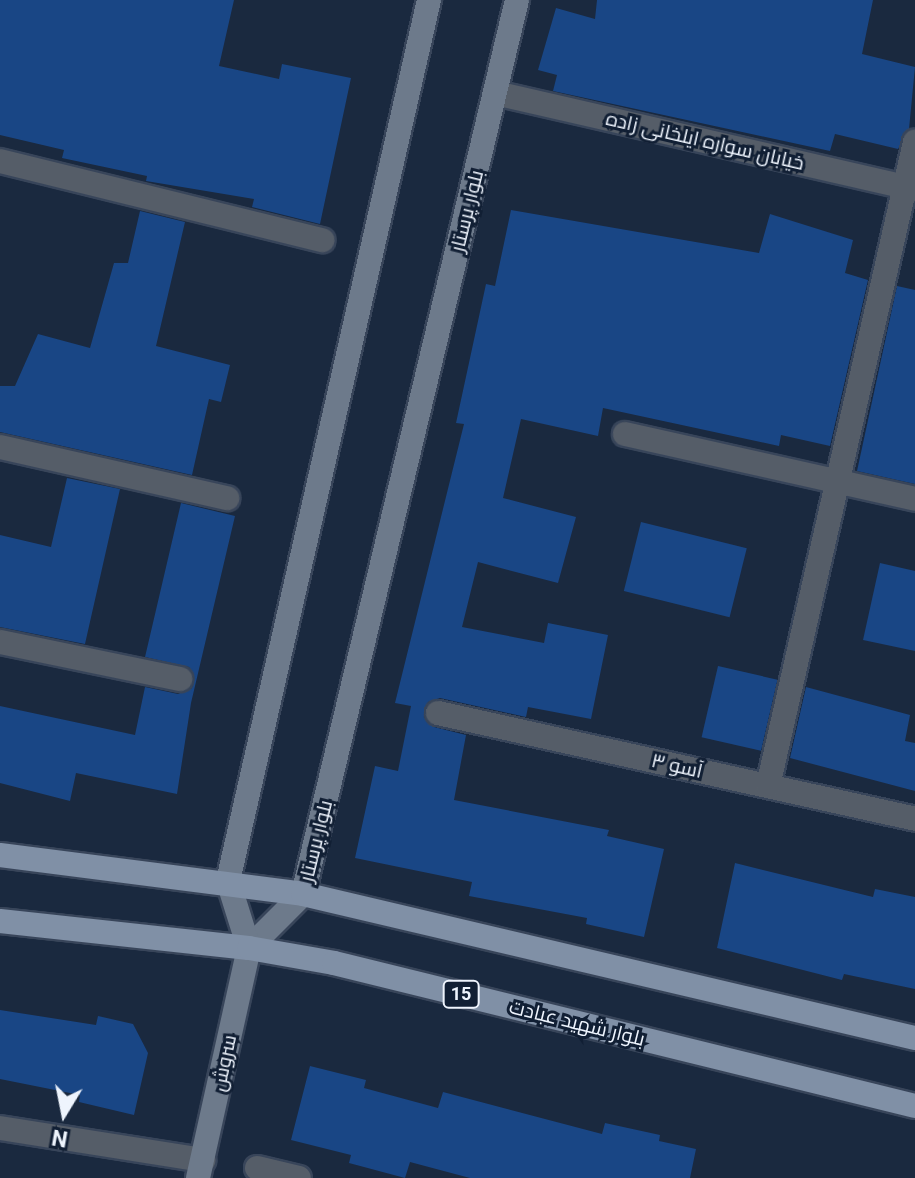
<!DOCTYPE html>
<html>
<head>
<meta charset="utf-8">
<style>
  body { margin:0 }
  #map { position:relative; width:915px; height:1178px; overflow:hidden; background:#1a293f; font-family:Roboto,Cairo,sans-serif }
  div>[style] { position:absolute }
  .building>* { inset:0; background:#194685; transform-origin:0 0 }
  .roads { filter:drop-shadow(2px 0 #38455a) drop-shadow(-2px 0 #38455a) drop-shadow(0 2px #38455a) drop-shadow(0 -2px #38455a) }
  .street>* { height:24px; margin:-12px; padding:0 12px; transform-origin:12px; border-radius:12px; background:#555d68 }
  .secondary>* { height:24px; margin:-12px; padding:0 12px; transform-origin:12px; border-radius:12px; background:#6d7a8b }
  .primary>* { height:24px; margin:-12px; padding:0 12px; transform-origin:12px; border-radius:12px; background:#8090a6 }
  span { translate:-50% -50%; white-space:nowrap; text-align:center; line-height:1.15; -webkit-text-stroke:6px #111f34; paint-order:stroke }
  .shield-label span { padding:2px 6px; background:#111f34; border:2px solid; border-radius:6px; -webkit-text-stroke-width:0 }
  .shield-label { font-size:18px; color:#eef4fd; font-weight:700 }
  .street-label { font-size:20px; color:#eef4fd }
  .north { position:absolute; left:24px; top:1074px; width:80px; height:80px; -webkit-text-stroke:6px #111f34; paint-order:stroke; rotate:190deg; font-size:22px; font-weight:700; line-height:32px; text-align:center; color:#eef4fd }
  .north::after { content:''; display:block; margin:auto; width:28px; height:36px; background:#eef4fd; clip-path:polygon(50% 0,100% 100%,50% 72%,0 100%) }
</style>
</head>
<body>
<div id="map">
  <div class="building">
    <div style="clip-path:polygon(0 0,234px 0,219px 66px,279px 79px,282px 64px,351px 78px,320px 224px,252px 207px,254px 199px,146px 181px,147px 176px,62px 158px,64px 150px,0 135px)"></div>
    <div style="clip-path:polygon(597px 0,873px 0,862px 54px,915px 67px,909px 129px,898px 149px,835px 134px,830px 151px,553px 91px,557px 75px,538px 70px,556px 8px,595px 19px)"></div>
    <div style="clip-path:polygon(511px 210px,759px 253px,770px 214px,853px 240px,845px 273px,868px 280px,830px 446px,781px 435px,779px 446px,603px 408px,598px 436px,521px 419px,503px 498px,576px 517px,558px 583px,478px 562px,462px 627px,544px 643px,548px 623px,608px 635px,591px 719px,528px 707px,526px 717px,440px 698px,428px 702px,424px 717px,434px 727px,466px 735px,454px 800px,609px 830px,607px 836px,664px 849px,644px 937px,586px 924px,587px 918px,469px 896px,472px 882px,355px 858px,375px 766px,398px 771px,411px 706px,395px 703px,464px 424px,456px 423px,486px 284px,495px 286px)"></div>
    <div style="clip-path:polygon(140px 211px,185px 222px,156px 346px,230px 365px,221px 402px,209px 399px,192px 475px,0 432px,0 386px,15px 386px,38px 334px,90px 348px,114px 263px,128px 263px)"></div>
    <div style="clip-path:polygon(897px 286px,915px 290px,915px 484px,857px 471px)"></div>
    <div style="clip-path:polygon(67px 478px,120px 489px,85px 644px,0 627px,0 535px,51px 547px)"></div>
    <div style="clip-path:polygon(181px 503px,235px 516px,191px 703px,177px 794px,76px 773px,70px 801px,0 783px,0 706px,135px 735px,145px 687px,178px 694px,192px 688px,194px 675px,189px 667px,145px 657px)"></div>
    <div style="left:641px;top:522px;width:109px;height:71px;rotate:14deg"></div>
    <div style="clip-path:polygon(880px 563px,915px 571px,915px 651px,863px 640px)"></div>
    <div style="left:718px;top:666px;width:61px;height:73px;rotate:13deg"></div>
    <div style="clip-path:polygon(806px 687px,910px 715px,905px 741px,915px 743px,915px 791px,790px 758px)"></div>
    <div style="clip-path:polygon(735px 863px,873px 897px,875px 889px,915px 897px,915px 989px,844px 974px,842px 980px,717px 948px)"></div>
    <div style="clip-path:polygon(0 1010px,96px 1025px,98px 1016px,133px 1024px,148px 1053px,134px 1115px,79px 1102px,80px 1095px,0 1079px)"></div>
    <div style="clip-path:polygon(310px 1066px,366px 1080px,364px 1088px,438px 1108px,443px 1092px,602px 1134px,605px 1123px,660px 1135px,659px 1141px,696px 1149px,690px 1178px,470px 1178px,410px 1162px,405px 1178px,349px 1163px,351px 1155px,291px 1140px)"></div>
  </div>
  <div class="roads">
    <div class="street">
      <div style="left:495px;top:93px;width:431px;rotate:12.9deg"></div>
      <div style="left:0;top:161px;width:332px;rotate:13.8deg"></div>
      <div style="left:625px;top:434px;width:297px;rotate:12.6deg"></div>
      <div style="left:0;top:447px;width:233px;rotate:12.7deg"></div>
      <div style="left:0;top:642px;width:184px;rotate:11.6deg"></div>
      <div style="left:438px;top:713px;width:489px;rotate:12.5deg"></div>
      <div style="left:768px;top:786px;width:661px;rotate:-77.14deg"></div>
      <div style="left:0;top:1128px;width:206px;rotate:9deg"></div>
      <div style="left:257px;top:1168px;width:43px;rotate:13.4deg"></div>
    </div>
    <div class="secondary">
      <div style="left:249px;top:948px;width:76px;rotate:-45deg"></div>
      <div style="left:303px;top:894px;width:919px;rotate:-76.54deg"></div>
      <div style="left:198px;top:1178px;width:236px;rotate:-77.5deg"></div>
      <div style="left:249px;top:948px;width:70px;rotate:-107.4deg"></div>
      <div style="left:228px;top:881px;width:904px;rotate:-77.15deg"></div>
    </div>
    <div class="primary">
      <div style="left:0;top:855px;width:305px;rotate:7.3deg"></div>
      <div style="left:303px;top:894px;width:629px;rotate:13.24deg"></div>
      <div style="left:0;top:921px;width:250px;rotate:6.2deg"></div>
      <div style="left:249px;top:948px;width:86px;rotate:10deg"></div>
      <div style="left:334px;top:963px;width:598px;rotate:13.83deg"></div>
    </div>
  </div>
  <div class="shield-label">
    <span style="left:461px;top:994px">15</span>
  </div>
  <div class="street-label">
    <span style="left:705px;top:141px;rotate:13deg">خیابان سواره ایلخانی زاده</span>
    <span style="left:467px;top:211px;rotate:-76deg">بلوار پرستار</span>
    <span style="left:677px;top:766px;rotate:13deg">آسو ۳</span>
    <span style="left:316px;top:841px;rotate:-76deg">بلوار پرستار</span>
    <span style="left:577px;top:1023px;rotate:14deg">بلوار شهید عبادت</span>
    <span style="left:224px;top:1063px;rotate:-78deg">سروش</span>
  </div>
  <div class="north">N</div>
</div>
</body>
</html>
